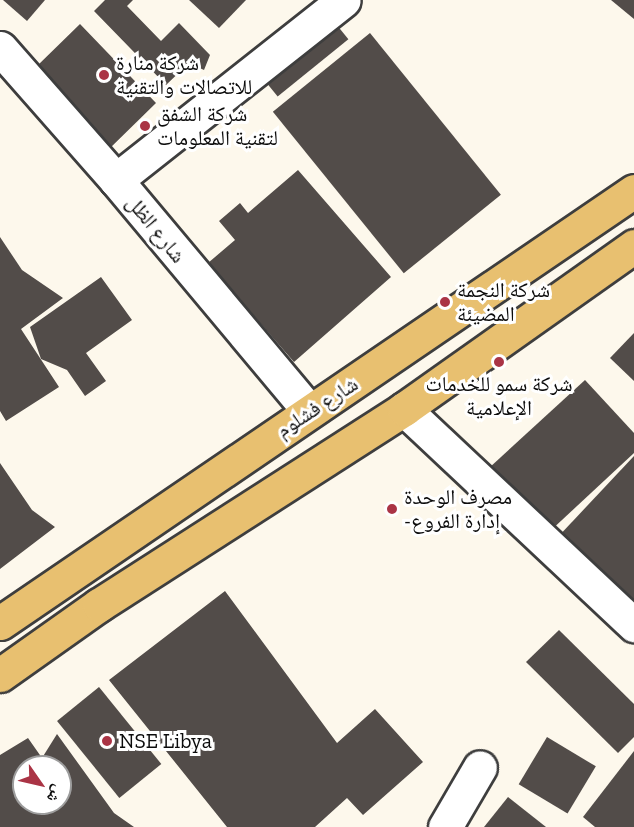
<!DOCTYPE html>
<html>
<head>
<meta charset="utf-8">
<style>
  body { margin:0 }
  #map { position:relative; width:634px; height:827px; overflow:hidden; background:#fdf8ec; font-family:"Zilla Slab","Noto Naskh Arabic",serif }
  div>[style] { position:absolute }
  .building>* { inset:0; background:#524c49; transform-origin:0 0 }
  .roads { filter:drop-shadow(2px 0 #3e3e3e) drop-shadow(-2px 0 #3e3e3e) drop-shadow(0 2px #3e3e3e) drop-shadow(0 -2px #3e3e3e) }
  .minor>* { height:33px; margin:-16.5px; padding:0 16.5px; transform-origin:16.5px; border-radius:16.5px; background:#fff }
  .tertiary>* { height:33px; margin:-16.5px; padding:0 16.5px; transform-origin:16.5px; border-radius:16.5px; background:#fff }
  .primary>* { height:33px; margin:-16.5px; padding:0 16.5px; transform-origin:16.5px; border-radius:16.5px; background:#e8c070 }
  .dots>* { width:16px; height:16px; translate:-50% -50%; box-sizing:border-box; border:3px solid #fff; border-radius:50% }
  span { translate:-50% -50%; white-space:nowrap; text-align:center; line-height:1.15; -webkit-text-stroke:6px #fff; paint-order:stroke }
  .poi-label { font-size:21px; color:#0b0b0b }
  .left { translate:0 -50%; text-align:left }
  .street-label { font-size:21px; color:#0b0b0b }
  .north { position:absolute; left:12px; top:755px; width:60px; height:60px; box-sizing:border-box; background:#fff; border:2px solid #9d9d9d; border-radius:50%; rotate:124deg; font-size:16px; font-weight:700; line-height:24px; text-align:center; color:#0b0b0b }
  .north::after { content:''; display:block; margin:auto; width:21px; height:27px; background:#aa3445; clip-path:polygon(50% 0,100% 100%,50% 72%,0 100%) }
</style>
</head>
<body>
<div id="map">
  <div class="building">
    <div style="clip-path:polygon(3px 0,45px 0,27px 21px)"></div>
    <div style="clip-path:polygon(105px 0,133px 0,127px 6px,161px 41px,179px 23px,210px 55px,204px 70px,189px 63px,166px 85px,94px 11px)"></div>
    <div style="clip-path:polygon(189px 0,246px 0,219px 28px)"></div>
    <div style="clip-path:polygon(611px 0,634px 0,634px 19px)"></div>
    <div style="left:332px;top:19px;width:26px;height:91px;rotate:51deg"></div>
    <div style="clip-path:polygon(80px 24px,156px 103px,107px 151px,51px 94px,57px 88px,37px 66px)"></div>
    <div style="left:370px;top:33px;width:208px;height:125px;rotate:51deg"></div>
    <div style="clip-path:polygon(298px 170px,391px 277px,294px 362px,208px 263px,235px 240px,219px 221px,240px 203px,248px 213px)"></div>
    <div style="clip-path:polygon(0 237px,22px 270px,63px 298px,21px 329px,59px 387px,6px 421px,0 411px)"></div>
    <div style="clip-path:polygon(101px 277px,132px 320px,86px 353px,106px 381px,85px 396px,67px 370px,41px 359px,30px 327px)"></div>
    <div style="clip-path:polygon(634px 333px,634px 381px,610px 358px)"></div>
    <div style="clip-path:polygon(585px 380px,634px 433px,634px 453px,548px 533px,489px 468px)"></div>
    <div style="clip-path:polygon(634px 456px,634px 599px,627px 606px,556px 539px)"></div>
    <div style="clip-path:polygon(0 463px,32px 510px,55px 527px,0 569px)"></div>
    <div style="clip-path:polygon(225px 591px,337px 743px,375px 709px,423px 762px,363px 815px,347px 798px,315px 827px,227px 827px,109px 680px)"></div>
    <div style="clip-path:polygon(559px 630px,634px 704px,634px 737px,618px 753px,526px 662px)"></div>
    <div style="left:99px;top:687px;width:99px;height:54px;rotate:51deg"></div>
    <div style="clip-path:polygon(evenodd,57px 734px,114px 813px,134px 827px,0 827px,0 755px,28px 738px,42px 758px,57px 734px,24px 767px,60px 767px,60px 803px,24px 803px,24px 767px)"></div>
    <div style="left:547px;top:737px;width:57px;height:55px;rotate:31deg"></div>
    <div style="clip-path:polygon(634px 751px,634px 827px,595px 827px,583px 817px)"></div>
    <div style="clip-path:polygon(508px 797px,546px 827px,484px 827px)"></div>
  </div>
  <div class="roads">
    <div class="minor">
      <div style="left:116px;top:180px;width:290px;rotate:-38.3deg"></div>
      <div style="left:404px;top:409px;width:316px;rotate:43.2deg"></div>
      <div style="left:445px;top:827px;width:69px;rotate:-59.7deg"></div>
    </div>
    <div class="tertiary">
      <div style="left:0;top:48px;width:176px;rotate:48.7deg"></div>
      <div style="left:116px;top:180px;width:301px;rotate:50.1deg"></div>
    </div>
    <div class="primary">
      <div style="left:0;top:623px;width:767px;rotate:-34.27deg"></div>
      <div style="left:0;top:675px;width:121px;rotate:-35.3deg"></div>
      <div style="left:99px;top:605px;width:363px;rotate:-32.7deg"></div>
      <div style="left:404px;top:409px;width:282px;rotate:-35.3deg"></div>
    </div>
  </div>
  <div class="dots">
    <div style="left:104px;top:75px;background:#aa3445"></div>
    <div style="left:145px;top:126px;background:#aa3445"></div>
    <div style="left:445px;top:302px;background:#aa3445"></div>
    <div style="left:499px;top:362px;background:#aa3445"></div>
    <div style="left:392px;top:509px;background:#aa3445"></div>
    <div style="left:107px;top:741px;background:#aa3445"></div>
  </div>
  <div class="poi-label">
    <span class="left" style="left:116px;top:75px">شركة منارة<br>للاتصالات والتقنية</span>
    <span class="left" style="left:157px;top:126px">شركة الشفق<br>لتقنية المعلومات</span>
    <span class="left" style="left:457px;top:302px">شركة النجمة<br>المضيئة</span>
    <span style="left:499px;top:396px">شركة سمو للخدمات<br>الإعلامية</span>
    <span class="left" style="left:404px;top:509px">مصرف الوحدة<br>-إدارة الفروع</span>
    <span class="left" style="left:119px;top:741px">NSE Libya</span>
  </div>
  <div class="street-label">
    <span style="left:156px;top:229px;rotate:51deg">شارع الظل</span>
    <span style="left:317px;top:407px;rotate:-33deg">شارع فشلوم</span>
  </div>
  <div class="north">ش</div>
</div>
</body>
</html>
